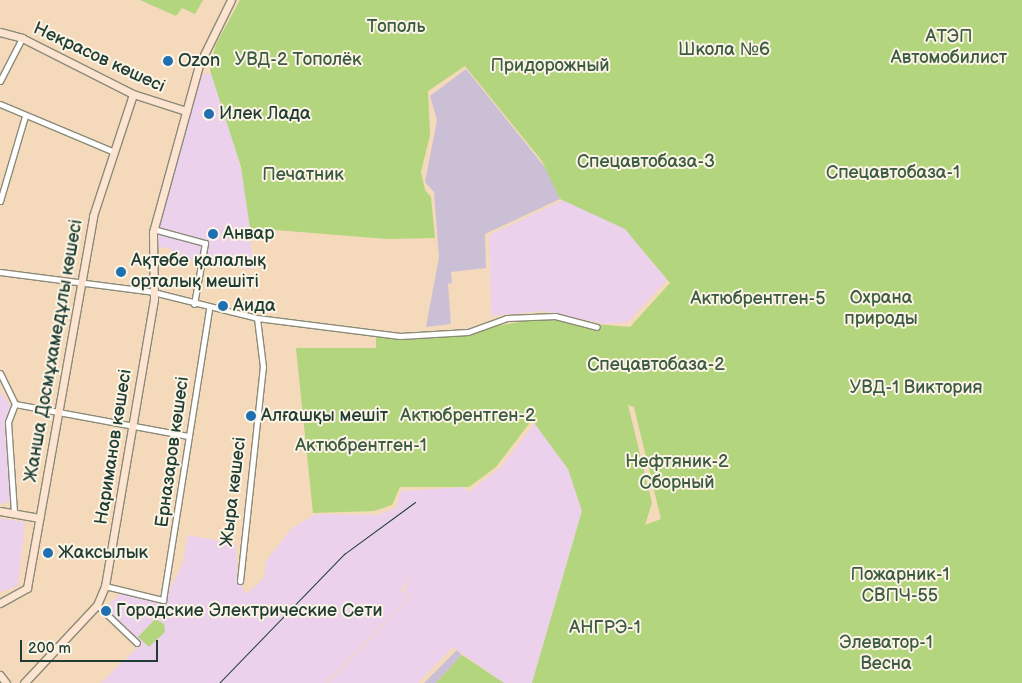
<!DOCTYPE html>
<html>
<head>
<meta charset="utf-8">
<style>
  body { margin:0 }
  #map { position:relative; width:1022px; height:683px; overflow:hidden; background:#f4d9bb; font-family:"Balsamiq Sans",sans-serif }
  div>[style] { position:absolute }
  .built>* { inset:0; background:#ebd1eb }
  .industrial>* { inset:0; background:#cbbfd5 }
  .green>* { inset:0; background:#b2d57e }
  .roads { filter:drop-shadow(1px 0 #8a8b78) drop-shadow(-1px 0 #8a8b78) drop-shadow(0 1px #8a8b78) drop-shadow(0 -1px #8a8b78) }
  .street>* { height:5px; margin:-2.5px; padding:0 2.5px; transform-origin:2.5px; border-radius:2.5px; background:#fff }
  .secondary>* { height:7px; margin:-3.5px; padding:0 3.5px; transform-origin:3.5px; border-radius:3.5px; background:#fde4d1 }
  .rail>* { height:1px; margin:-0.5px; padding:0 0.5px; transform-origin:0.5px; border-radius:0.5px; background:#1f3d34 }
  .dots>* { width:14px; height:14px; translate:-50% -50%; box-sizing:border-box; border:2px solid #fcf5e5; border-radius:50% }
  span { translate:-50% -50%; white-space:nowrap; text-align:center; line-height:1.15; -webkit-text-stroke:4px #fcf5e5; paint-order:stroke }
  .park-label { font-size:18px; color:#3c5b43 }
  .street-label { font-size:18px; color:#1f3d34 }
  .poi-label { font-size:18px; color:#1f3d34 }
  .left { translate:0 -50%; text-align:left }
  .scale { position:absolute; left:20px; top:640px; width:138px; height:22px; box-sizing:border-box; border:2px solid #1f3d34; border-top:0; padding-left:6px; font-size:15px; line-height:18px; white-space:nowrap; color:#1f3d34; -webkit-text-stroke:4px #fcf5e5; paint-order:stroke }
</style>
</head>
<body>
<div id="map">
  <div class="built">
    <div style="clip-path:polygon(196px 74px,215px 74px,247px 191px,253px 270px,172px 256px,170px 248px,153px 247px)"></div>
    <div style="clip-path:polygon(566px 199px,625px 229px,667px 280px,628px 322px,605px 324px,544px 311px,491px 316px,489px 235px)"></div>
    <div style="clip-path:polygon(0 391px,12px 408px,5px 423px,13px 501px,0 504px)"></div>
    <div style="clip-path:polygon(535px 423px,568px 469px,582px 511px,532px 683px,504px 683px,453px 647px,418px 683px,328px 683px,411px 596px,404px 590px,412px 574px,401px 590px,410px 596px,326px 683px,101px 683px,141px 644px,102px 610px,121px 593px,162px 604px,183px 563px,188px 535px,236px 544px,237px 577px,246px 594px,264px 578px,266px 561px,292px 528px,316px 514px,378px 515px,396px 508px,401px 491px,464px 487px,469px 492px,500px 468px)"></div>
    <div style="clip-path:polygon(0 518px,25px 522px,18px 586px,0 592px)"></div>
  </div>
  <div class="industrial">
    <div style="clip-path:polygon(466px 69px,547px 170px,560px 199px,485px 234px,486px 268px,451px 272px,452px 283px,448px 284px,451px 324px,426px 327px,439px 257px,434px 192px,425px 182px,437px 120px,430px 96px)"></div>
    <div style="clip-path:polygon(457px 650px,462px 655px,436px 683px,424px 683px)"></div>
  </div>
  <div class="green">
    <div style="clip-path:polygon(140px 0,203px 0,195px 14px,182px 8px,176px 16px)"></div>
    <div style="clip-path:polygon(evenodd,240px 0,1022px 0,1022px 683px,532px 683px,582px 511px,568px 469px,532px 420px,496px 467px,469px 487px,400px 487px,392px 505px,374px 511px,313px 513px,296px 348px,376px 348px,376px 333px,400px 336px,466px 331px,538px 319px,630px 327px,670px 283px,625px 229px,560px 199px,542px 161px,465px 66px,428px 91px,430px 135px,421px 172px,425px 190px,431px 197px,435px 238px,387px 239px,250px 228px,241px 167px,210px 70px,216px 44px,240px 0,628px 405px,634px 407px,661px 519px,645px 525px,652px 503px,628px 405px)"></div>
    <div style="clip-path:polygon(155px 619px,164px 624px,165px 632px,149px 647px,138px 637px)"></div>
    <div style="clip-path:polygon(462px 655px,504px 683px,436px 683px)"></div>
  </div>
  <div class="roads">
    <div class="street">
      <div style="left:0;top:81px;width:48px;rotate:-62.9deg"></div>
      <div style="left:0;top:104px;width:121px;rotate:22.8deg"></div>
      <div style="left:0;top:201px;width:89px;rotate:-73.6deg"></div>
      <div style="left:153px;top:229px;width:54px;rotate:15.1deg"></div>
      <div style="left:205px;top:243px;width:62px;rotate:100.2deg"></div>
      <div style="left:0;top:272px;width:154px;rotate:7.4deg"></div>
      <div style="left:153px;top:292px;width:107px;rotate:14deg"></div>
      <div style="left:257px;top:318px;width:144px;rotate:7.2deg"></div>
      <div style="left:400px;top:336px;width:68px;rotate:-3.4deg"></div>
      <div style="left:468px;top:332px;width:41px;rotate:-19.7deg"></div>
      <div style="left:507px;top:318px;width:48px;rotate:-2.4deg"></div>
      <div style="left:555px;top:316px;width:43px;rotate:14.7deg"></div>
      <div style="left:0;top:373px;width:34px;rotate:64deg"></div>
      <div style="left:15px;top:404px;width:176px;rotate:10.5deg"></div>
      <div style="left:14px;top:512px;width:90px;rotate:-93.8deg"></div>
      <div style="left:8px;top:422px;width:19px;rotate:-69deg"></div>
      <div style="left:240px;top:581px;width:215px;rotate:-83.9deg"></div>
      <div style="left:263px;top:367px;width:49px;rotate:-97deg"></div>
      <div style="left:105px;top:586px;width:60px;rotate:13.6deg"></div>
      <div style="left:163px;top:600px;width:296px;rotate:-81deg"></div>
      <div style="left:97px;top:605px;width:55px;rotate:43.5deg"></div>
    </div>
    <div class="secondary">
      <div style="left:0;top:32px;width:23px;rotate:15deg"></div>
      <div style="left:22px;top:38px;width:124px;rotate:26.8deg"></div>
      <div style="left:133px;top:94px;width:56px;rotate:17.8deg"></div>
      <div style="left:0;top:511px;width:40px;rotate:10deg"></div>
      <div style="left:0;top:603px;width:31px;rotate:-29deg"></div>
      <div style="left:27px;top:588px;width:378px;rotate:-79.9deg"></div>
      <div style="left:93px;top:216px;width:128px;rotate:-71.8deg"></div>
      <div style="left:0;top:675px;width:10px;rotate:53deg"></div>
      <div style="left:24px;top:683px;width:107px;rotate:-46.9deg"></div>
      <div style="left:97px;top:605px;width:21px;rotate:-67deg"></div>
      <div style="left:105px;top:586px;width:291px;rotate:-80.3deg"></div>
      <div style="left:154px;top:299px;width:67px;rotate:-90.9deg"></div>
      <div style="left:153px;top:232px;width:173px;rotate:-74.6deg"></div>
      <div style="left:199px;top:65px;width:72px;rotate:-63.8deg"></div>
    </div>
  </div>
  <div class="rail">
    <div style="left:219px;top:683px;width:180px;rotate:-45.9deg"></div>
    <div style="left:344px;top:554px;width:88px;rotate:-36.2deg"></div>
  </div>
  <div class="dots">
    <div style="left:168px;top:61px;background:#1f6fb2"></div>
    <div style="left:209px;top:114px;background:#1f6fb2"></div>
    <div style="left:213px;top:234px;background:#1f6fb2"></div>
    <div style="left:121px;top:272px;background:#1f6fb2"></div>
    <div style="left:223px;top:306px;background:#1f6fb2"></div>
    <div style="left:251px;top:416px;background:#1f6fb2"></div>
    <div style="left:48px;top:553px;background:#1f6fb2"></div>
    <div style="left:106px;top:611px;background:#1f6fb2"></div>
  </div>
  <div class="park-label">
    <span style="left:396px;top:27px">Тополь</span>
    <span style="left:949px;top:48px">АТЭП<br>Автомобилист</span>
    <span style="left:724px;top:50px">Школа №6</span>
    <span style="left:298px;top:60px">УВД-2 Тополёк</span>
    <span style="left:550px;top:66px">Придорожный</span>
    <span style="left:646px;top:162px">Спецавтобаза-3</span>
    <span style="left:893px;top:173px">Спецавтобаза-1</span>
    <span style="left:303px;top:175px">Печатник</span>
    <span style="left:758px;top:299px">Актюбрентген-5</span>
    <span style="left:881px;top:309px">Охрана<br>природы</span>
    <span style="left:656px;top:365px">Спецавтобаза-2</span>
    <span style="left:916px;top:388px">УВД-1 Виктория</span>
    <span style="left:468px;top:416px">Актюбрентген-2</span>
    <span style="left:361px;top:446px">Актюбрентген-1</span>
    <span style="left:677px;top:473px">Нефтяник-2<br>Сборный</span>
    <span style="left:900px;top:586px">Пожарник-1<br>СВПЧ-55</span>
    <span style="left:605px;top:628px">АНГРЭ-1</span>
    <span style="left:886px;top:654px">Элеватор-1<br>Весна</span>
  </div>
  <div class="street-label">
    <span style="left:99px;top:58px;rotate:25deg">Некрасов көшесі</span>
    <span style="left:54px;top:351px;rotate:-80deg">Жанша Досмұхамедұлы көшесі</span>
    <span style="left:114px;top:447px;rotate:-81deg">Нариманов көшесі</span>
    <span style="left:173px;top:452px;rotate:-82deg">Ерназаров көшесі</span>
    <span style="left:234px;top:492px;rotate:-83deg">Жыра көшесі</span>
  </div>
  <div class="poi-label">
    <span class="left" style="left:178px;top:61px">Ozon</span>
    <span class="left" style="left:219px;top:114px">Илек Лада</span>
    <span class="left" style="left:223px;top:234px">Анвар</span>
    <span class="left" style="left:131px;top:272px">Ақтөбе қалалық<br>орталық мешіті</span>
    <span class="left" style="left:233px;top:306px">Аида</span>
    <span class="left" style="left:261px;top:416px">Алғашқы мешіт</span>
    <span class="left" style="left:58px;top:553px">Жаксылык</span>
    <span class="left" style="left:116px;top:611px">Городские Электрические Сети</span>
  </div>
  <div class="scale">200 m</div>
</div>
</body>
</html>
